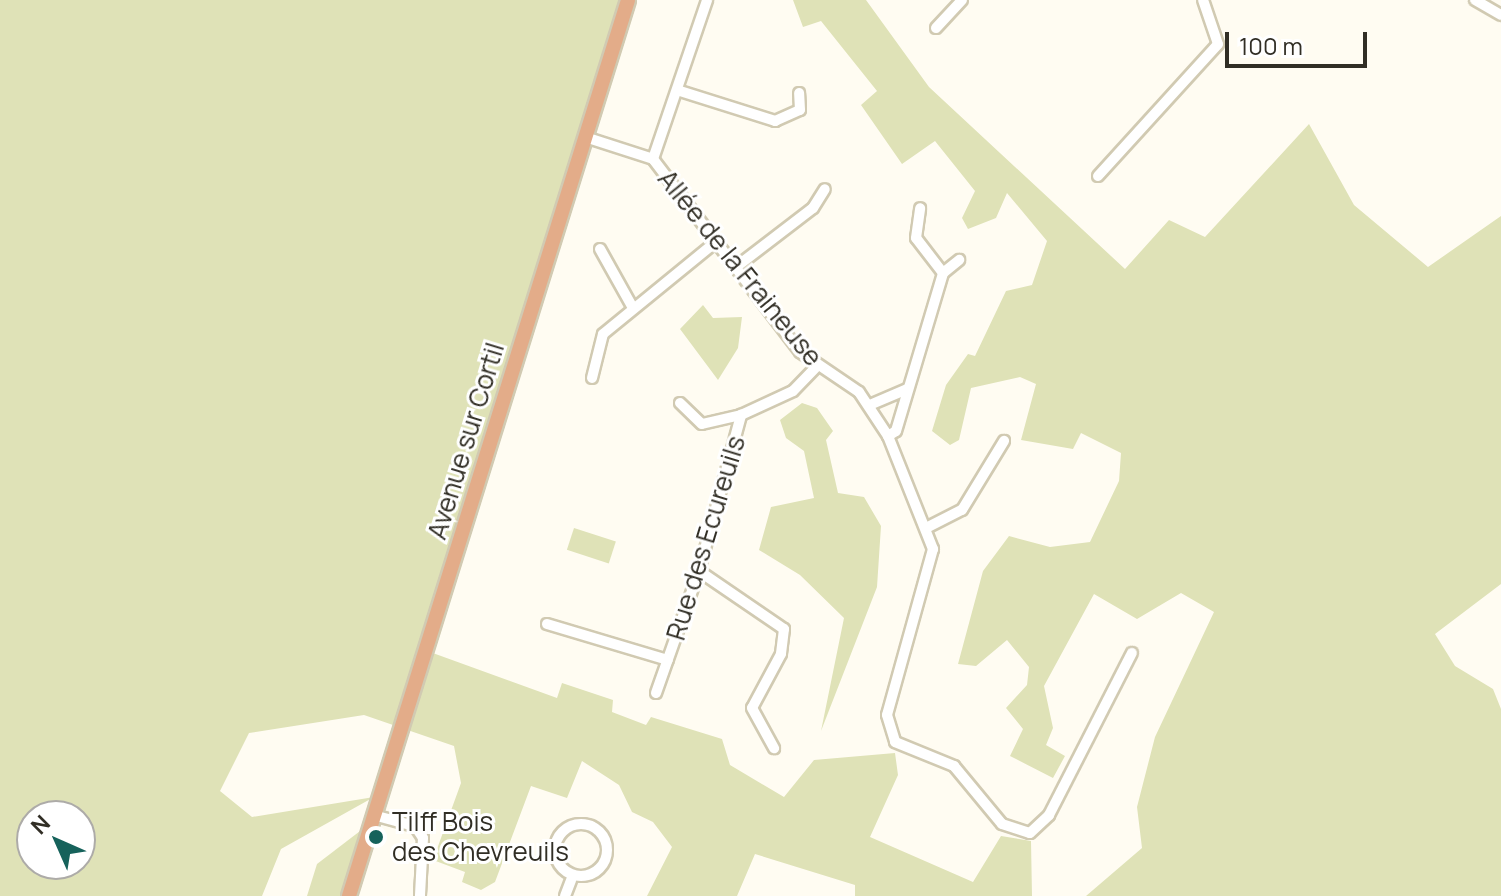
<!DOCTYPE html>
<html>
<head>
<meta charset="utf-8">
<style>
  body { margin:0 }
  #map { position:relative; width:1501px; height:896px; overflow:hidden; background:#fffcf2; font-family:Manrope,sans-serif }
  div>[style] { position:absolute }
  .green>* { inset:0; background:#dfe2b7; transform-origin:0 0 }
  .roads { filter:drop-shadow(2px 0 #d1cab2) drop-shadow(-2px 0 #d1cab2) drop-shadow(0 2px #d1cab2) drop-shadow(0 -2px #d1cab2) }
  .minor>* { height:10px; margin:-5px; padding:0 5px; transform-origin:5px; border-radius:5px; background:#fff }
  .minor>.ring { margin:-5px; padding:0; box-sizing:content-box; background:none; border:10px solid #fff; border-radius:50% }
  .major>* { height:14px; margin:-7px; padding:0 7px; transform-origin:7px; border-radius:7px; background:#e3ac89 }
  .dots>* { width:22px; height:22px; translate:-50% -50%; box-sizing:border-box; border:4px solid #fff; border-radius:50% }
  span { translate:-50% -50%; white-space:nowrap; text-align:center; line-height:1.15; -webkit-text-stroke:6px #fff; paint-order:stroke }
  .street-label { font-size:26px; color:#312e25 }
  .poi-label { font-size:26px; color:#312e25 }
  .left { translate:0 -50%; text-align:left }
  .north { position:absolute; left:16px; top:800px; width:80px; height:80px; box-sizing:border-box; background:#fff; border:2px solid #adaba8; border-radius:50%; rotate:315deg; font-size:22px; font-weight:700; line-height:32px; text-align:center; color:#312e25 }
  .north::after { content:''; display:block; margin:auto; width:28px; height:36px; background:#16625b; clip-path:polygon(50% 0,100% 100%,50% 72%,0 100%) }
  .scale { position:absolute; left:1225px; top:32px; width:142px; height:36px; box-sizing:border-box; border:4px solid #312e25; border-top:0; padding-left:10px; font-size:24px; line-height:28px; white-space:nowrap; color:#312e25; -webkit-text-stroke:6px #fff; paint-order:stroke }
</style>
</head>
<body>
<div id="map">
  <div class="green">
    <div style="clip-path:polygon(evenodd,0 0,624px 0,419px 648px,557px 698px,562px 683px,613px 700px,612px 712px,646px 725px,651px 717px,722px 739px,730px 765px,784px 797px,814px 760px,895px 753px,898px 775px,870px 837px,973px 882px,1001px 836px,1031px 841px,1032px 896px,855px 896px,855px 885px,755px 854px,737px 896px,647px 896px,672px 847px,653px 822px,632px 812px,619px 785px,582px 761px,567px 798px,531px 786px,495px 882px,481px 890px,462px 882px,465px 872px,433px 860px,461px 783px,454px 746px,364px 715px,249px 733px,220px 791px,252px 817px,374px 797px,281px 849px,262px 896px,0 896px,0 0,32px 816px,80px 816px,80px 864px,32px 864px,32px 816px)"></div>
    <div style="clip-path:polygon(793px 0,866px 0,929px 87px,1125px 269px,1169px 220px,1205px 237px,1309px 124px,1354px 205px,1428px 267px,1501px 216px,1501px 584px,1435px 634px,1455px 666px,1493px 689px,1501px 709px,1501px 896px,1086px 896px,1142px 848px,1137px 807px,1155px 737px,1214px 612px,1181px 593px,1137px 619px,1094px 594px,1044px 686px,1053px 728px,1046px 745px,1065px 756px,1053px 778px,1010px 756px,1023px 729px,1006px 708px,1027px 685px,1029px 667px,1007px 640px,976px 666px,958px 664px,983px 571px,1009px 536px,1050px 547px,1090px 542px,1119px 481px,1121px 453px,1081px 433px,1073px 449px,1021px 440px,1036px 384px,1020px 377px,971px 388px,959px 440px,950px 445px,932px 431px,946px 385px,968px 354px,975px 356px,1006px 291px,1032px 285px,1047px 241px,1007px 193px,996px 218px,968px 229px,962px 218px,975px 191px,935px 141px,902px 164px,861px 105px,877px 91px,821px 21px,803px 27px)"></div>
    <div style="clip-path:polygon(703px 305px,713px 318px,742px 317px,738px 348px,718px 380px,680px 329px)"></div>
    <div style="clip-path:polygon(802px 403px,817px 408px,833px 431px,826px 440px,838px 493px,864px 497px,881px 526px,877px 587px,821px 731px,844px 618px,800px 575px,759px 550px,771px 507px,814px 498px,804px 451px,786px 438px,780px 420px)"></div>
    <div style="left:574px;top:528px;width:44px;height:23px;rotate:18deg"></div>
    <div style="clip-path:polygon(364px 828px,341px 896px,307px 896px,317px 864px)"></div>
  </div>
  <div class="roads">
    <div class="minor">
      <div style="left:1475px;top:0;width:30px;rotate:30deg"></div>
      <div style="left:936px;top:28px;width:38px;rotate:-47deg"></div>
      <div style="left:680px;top:91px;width:100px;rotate:17.5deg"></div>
      <div style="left:775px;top:121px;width:27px;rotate:-24deg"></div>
      <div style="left:800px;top:110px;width:17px;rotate:-93deg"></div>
      <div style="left:585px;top:137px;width:71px;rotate:17.9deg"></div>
      <div style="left:653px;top:159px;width:243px;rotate:52.7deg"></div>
      <div style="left:800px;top:352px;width:71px;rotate:34.1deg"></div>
      <div style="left:859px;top:392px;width:53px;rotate:56.6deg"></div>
      <div style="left:888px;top:436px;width:122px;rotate:68.3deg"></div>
      <div style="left:933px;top:549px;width:172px;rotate:105.5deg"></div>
      <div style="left:887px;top:715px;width:28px;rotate:73deg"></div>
      <div style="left:895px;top:742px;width:64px;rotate:22.1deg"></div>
      <div style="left:954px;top:766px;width:75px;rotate:50.4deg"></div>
      <div style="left:1002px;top:824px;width:29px;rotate:18deg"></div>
      <div style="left:1030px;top:833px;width:26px;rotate:-43deg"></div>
      <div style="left:1049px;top:815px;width:182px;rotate:-62.9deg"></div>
      <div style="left:653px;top:159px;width:168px;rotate:-71.2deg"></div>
      <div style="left:1098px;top:176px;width:178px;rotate:-47.7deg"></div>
      <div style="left:1218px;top:44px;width:46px;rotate:-108.8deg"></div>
      <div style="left:600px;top:249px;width:68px;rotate:60.8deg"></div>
      <div style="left:736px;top:267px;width:97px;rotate:-37.5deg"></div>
      <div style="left:813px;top:208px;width:22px;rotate:-58deg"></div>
      <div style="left:943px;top:273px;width:21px;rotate:-39deg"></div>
      <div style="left:592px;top:378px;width:45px;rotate:-76deg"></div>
      <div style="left:603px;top:334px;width:146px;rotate:-39.2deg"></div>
      <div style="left:680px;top:403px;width:30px;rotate:44deg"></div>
      <div style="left:702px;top:424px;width:40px;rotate:-13deg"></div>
      <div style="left:872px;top:404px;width:38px;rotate:-23deg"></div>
      <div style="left:888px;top:436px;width:9px;rotate:-32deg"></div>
      <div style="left:896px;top:431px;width:165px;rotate:-73.4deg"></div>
      <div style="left:943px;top:273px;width:44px;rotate:-127.6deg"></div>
      <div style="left:916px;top:238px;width:30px;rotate:-82deg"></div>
      <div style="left:928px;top:527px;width:38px;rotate:-27deg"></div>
      <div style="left:962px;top:510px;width:81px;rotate:-58.7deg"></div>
      <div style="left:699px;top:571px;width:103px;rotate:34.3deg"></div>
      <div style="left:784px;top:629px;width:25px;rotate:97deg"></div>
      <div style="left:781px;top:654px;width:61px;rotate:118.2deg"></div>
      <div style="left:752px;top:708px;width:46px;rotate:61.2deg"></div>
      <div style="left:547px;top:624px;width:126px;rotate:16.6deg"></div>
      <div style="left:656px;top:693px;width:129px;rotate:-70.6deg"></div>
      <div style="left:699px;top:571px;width:162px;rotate:-74.9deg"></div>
      <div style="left:741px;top:415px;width:57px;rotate:-24.8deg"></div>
      <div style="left:793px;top:391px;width:32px;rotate:-46deg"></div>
      <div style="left:377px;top:816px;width:39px;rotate:15deg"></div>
      <div style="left:415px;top:826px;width:14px;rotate:56deg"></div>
      <div style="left:423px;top:838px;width:58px;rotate:93deg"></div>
      <div class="ring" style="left:555px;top:824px;width:42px;height:42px"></div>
      <div style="left:565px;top:896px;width:17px;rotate:-69deg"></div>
    </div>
    <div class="major">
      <div style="left:349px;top:896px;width:938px;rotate:-72.7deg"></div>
    </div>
  </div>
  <div class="dots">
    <div style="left:376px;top:837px;background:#16625b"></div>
  </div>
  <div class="street-label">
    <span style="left:740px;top:268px;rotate:51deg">Allée de la Fraineuse</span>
    <span style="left:466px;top:441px;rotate:-73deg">Avenue sur Cortil</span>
    <span style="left:706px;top:538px;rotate:-73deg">Rue des Ecureuils</span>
  </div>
  <div class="poi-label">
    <span class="left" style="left:392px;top:837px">Tilff Bois<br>des Chevreuils</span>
  </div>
  <div class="north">N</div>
  <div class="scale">100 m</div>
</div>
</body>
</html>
